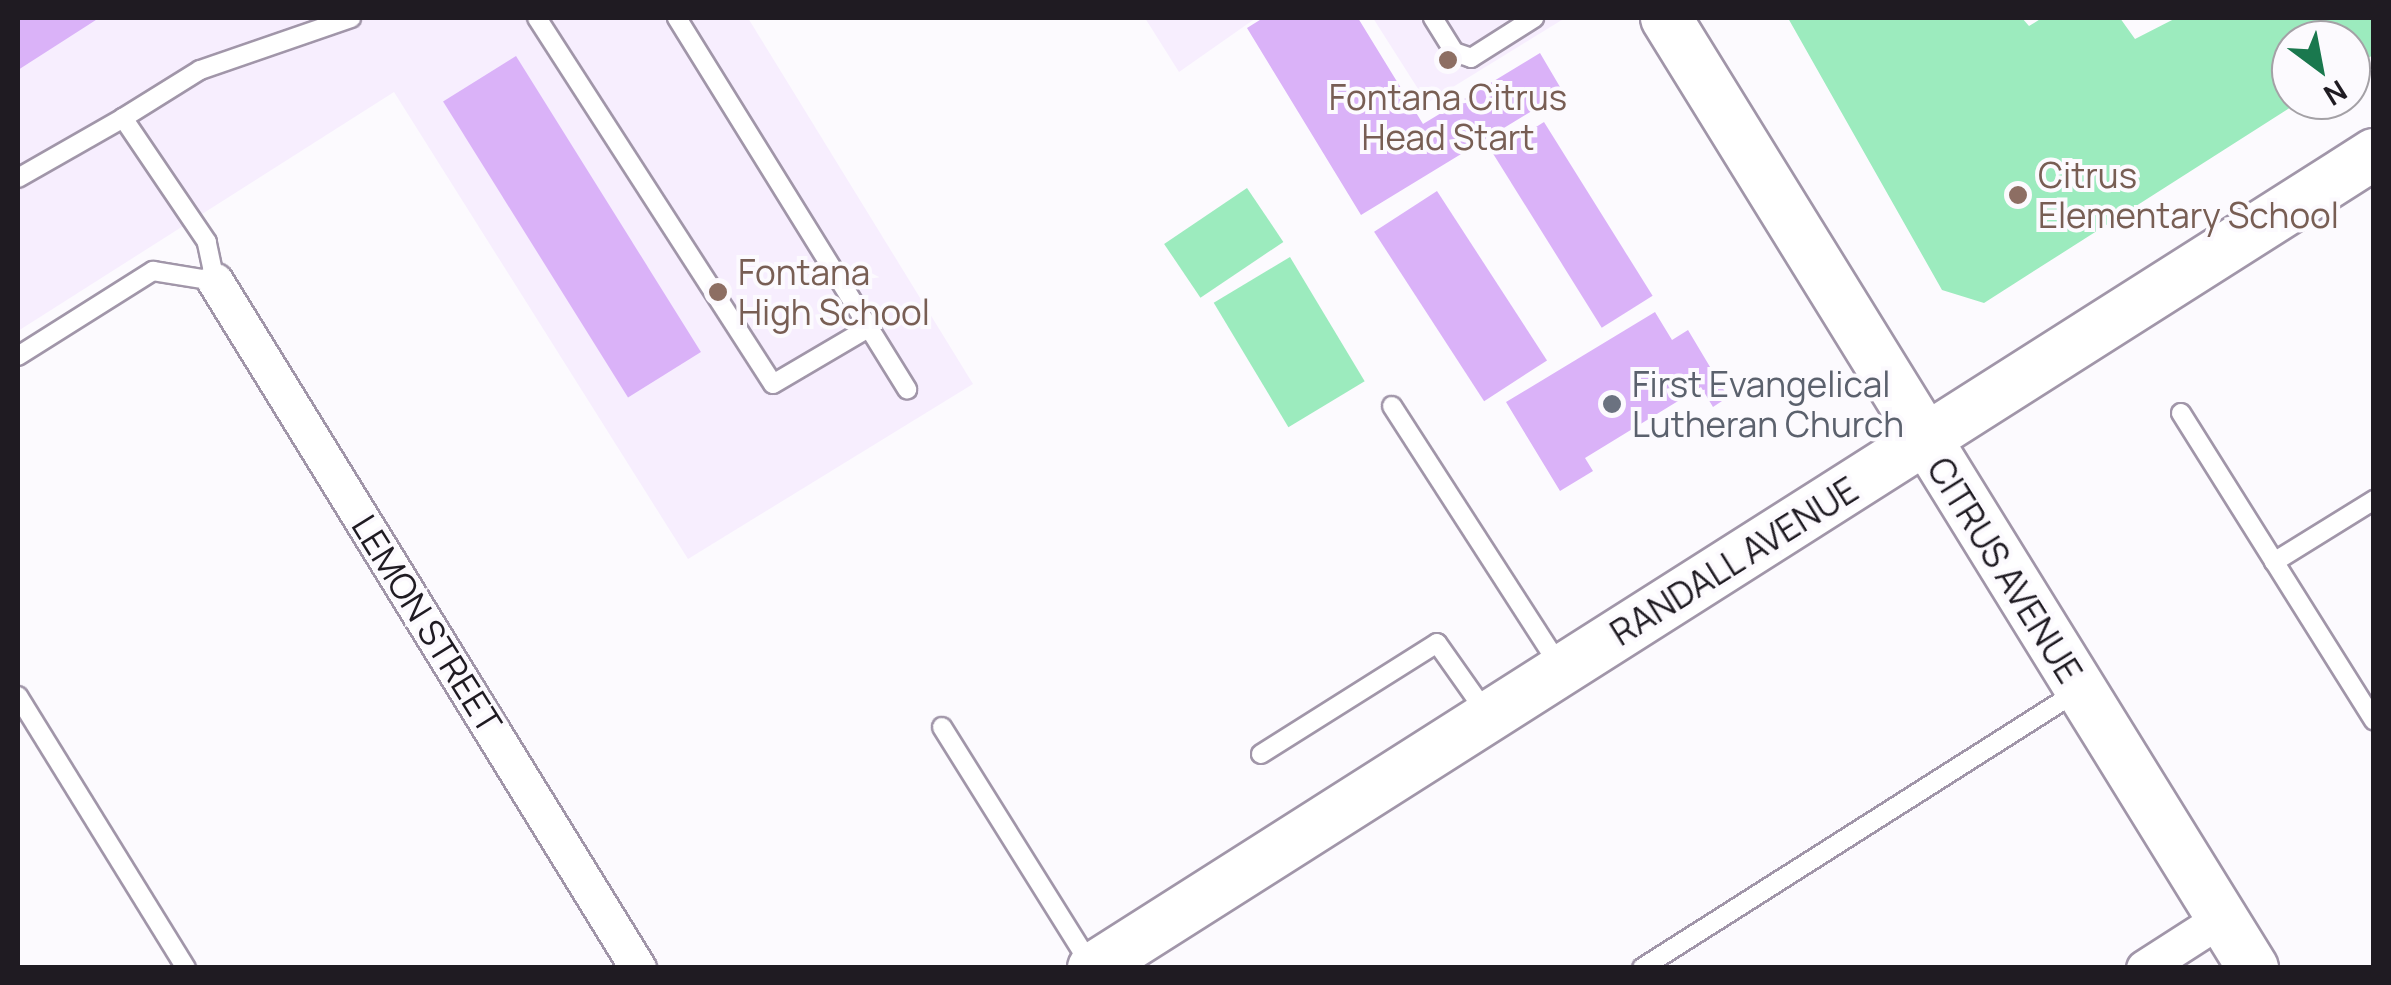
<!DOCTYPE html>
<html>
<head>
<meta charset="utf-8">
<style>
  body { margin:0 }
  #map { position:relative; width:2391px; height:985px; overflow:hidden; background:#fcfafe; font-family:Manrope,sans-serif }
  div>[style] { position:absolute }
  .built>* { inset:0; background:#f7eefe }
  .green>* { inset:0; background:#9cebbe; transform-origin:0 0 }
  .building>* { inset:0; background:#dab2f8; transform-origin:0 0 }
  .roads { filter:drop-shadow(2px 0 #a196a9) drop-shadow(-2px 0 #a196a9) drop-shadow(0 2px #a196a9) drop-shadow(0 -2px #a196a9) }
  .lane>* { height:18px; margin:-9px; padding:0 9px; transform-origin:9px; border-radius:9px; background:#fff }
  .street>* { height:35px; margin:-17.5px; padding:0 17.5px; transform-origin:17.5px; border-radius:17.5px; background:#fff }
  .secondary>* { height:50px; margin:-25px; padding:0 25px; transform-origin:25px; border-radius:25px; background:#fff }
  .dots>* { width:28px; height:28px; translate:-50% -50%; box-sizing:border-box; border:5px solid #fcfafe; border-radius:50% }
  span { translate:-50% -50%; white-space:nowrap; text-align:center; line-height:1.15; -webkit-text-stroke:8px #fcfafe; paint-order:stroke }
  .education-label { font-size:35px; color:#785e54 }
  .left { translate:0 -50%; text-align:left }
  .worship-label { font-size:35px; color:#5b616d }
  .street-label { font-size:35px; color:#1f1b22 }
  .frame { position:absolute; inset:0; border:20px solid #1f1b22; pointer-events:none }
  .north { position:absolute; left:2271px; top:20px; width:100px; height:100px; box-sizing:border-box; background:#fcfafe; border:2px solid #a4a1a6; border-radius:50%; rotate:148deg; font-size:28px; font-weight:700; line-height:40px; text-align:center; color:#1f1b22 }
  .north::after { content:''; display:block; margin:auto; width:35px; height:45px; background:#1a784e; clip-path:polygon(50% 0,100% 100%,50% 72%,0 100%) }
</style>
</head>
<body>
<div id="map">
  <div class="built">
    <div style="clip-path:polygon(18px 18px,748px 18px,973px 384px,688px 559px,394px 92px,18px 331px)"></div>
    <div style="clip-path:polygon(1145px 18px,1256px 18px,1179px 72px)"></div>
    <div style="clip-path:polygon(1373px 18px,1565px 18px,1427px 103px)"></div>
  </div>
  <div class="green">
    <div style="clip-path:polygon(1788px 18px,2022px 18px,2029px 26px,2042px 18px,2120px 18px,2135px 39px,2176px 18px,2373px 18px,2373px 55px,2351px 69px,2351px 40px,2291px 40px,2291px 100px,2302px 100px,1984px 303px,1942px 290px)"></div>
    <div style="left:1247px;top:188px;width:65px;height:100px;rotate:56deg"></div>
    <div style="left:1290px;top:257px;width:145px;height:89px;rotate:59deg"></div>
  </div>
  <div class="building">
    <div style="clip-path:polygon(18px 18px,99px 18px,18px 70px)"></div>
    <div style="clip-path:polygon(1263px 18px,1358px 18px,1423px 124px,1540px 53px,1563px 92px,1361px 215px,1247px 28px)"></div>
    <div style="left:516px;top:56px;width:349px;height:86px;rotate:58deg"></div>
    <div style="left:1544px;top:122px;width:205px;height:60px;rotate:58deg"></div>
    <div style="left:1437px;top:191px;width:202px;height:75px;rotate:57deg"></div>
    <div style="clip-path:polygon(1655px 312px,1672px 340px,1688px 330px,1728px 397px,1713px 407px,1701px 387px,1585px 458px,1593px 471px,1560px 491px,1506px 402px)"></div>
  </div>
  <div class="roads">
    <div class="lane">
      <div style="left:537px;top:18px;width:435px;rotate:57.2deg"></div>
      <div style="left:773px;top:384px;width:110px;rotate:-30.5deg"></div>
      <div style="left:677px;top:18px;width:437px;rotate:58.2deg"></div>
      <div style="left:1433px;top:18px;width:40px;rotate:58deg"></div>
      <div style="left:1454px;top:52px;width:18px;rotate:19deg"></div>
      <div style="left:1471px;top:58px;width:75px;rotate:-32.4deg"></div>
      <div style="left:18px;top:178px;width:121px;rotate:-29.7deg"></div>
      <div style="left:18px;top:356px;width:160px;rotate:-32.2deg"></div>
      <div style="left:153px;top:271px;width:63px;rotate:9.2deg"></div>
      <div style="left:215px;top:281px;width:40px;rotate:-102deg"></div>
      <div style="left:207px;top:242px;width:150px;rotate:-124.1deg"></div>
      <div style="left:123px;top:118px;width:91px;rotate:-31.9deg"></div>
      <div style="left:200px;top:70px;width:160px;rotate:-19deg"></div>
      <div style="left:1392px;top:406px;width:308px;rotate:57.2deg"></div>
      <div style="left:2181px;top:413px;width:363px;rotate:57.9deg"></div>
      <div style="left:2274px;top:562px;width:118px;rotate:-31.8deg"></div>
      <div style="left:18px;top:696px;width:320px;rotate:58.3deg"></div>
      <div style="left:942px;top:727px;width:283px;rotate:58deg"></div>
      <div style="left:1261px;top:754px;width:208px;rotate:-32.2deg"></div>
      <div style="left:1437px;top:643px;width:87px;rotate:54.8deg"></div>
      <div style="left:1642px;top:968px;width:517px;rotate:-32.43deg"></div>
    </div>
    <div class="street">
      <div style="left:215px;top:281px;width:807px;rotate:58.38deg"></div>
      <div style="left:2144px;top:968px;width:93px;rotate:-32.7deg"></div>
    </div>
    <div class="secondary">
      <div style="left:1666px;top:18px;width:1117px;rotate:58.29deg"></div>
      <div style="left:1093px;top:968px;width:1518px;rotate:-32.43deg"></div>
    </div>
  </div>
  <div class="dots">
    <div style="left:1448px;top:60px;background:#8d6e63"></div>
    <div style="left:2018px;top:195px;background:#8d6e63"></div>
    <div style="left:718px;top:292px;background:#8d6e63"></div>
    <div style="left:1612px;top:404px;background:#6b7280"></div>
  </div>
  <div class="education-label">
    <span style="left:1448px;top:117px">Fontana Citrus<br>Head Start</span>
    <span class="left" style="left:2038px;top:195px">Citrus<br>Elementary School</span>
    <span class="left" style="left:738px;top:292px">Fontana<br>High School</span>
  </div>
  <div class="worship-label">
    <span class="left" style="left:1632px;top:404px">First Evangelical<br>Lutheran Church</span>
  </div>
  <div class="street-label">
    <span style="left:1734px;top:561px;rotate:-32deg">RANDALL AVENUE</span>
    <span style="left:2005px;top:570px;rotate:58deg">CITRUS AVENUE</span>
    <span style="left:427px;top:624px;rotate:58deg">LEMON STREET</span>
  </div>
  <div class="frame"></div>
  <div class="north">N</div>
</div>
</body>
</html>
